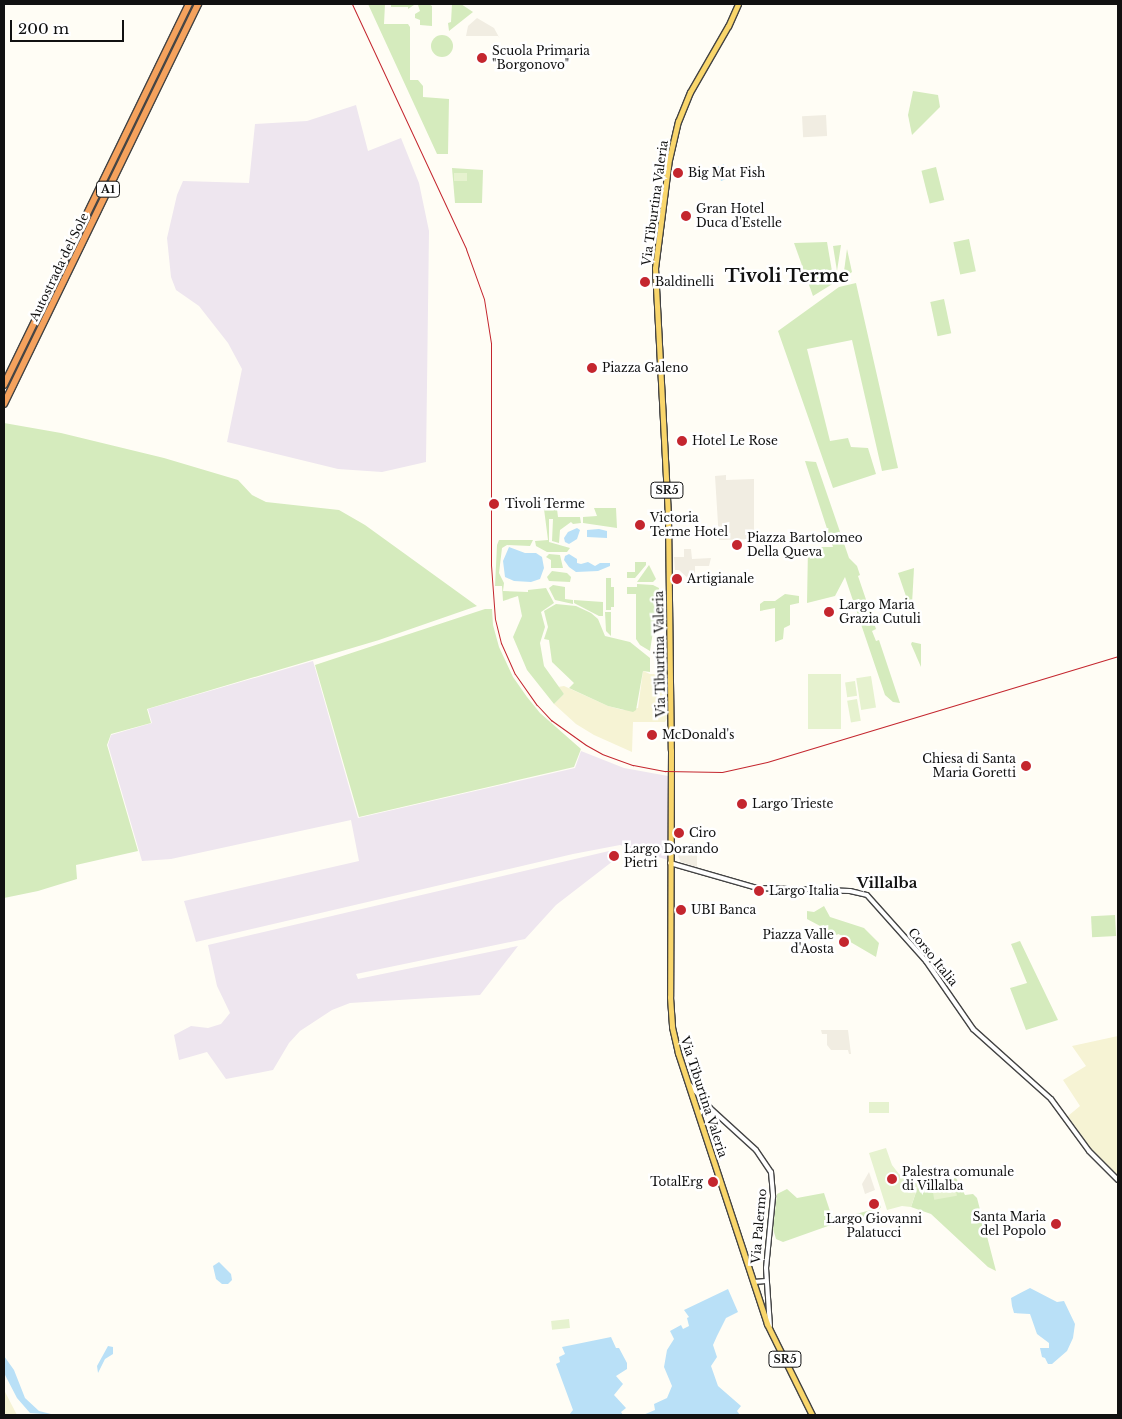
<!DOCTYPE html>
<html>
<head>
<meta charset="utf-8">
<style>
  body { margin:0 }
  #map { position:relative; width:1122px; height:1419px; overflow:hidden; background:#fffdf5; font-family:"Libre Baskerville",serif }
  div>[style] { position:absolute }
  .industrial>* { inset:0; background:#eee6ef }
  .farmland>* { inset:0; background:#f6f3d4 }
  .green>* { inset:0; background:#d5ebbd; transform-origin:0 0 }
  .round { border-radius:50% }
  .pitch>* { inset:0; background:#e6f2cf; transform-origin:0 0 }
  .plaza>* { inset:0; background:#f1ede2; transform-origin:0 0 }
  .water>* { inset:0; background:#b9e0f7 }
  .roads { filter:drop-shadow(1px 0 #444) drop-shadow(-1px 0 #444) drop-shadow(0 1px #444) drop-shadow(0 -1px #444) }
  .minor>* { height:4px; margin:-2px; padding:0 2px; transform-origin:2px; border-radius:2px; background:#fff }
  .major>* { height:5px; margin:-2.5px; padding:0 2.5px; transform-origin:2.5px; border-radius:2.5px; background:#f9d66b }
  .highway>* { height:5.5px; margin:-2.75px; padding:0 2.75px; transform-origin:2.75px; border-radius:2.75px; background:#f5a25d }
  .rail>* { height:1px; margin:-0.5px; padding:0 0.5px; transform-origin:0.5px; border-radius:0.5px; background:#c4262e }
  .dots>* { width:14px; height:14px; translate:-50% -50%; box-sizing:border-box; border:2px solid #fff; border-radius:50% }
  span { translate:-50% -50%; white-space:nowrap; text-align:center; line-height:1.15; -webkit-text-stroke:5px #fff; paint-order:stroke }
  .shield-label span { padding:1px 4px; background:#fff; border:1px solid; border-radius:4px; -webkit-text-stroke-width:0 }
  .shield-label { font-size:11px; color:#111; font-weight:700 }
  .poi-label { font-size:12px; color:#111 }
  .left { translate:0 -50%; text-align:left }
  .right { translate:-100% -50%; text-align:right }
  .street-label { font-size:12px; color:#111 }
  .quarter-label { font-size:15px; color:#111; font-weight:700 }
  .district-label { font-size:18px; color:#111; font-weight:700 }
  .frame { position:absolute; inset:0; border:5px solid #111; pointer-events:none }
  .scale { position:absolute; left:10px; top:20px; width:114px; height:22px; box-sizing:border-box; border:2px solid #111; border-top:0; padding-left:6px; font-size:15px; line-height:18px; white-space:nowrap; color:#111; -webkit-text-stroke:4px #fff; paint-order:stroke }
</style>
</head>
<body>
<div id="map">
  <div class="industrial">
    <div style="clip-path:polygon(356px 105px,368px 151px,401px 138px,419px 183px,429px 231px,426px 462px,382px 472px,338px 469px,227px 442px,242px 369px,228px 343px,199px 306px,176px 290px,171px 277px,167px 238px,177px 195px,183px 181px,249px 183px,255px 124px,307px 121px)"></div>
    <div style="clip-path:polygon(313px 661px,358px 818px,575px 768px,581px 751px,624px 768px,668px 776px,668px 860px,620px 845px,573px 854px,196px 942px,184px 901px,359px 861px,351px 820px,171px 859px,142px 861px,108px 745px,111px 735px,152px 723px,148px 709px)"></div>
    <div style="clip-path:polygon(609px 851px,613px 861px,556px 905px,525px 939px,356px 974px,358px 979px,518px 946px,480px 995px,350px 1003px,332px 1010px,300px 1031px,289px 1043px,273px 1070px,226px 1079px,207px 1052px,179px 1060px,174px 1035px,191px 1026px,208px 1028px,221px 1024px,230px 1013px,217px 986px,208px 945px)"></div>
  </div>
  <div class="farmland">
    <div style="clip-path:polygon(643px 671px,650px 674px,668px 674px,668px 717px,665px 722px,633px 722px,632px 752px,594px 735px,576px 724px,554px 704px,564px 694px,558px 687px,564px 686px,608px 706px,623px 710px,638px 708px)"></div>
    <div style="clip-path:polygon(1118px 1036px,1118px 1175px,1094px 1153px,1068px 1116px,1080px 1106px,1063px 1080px,1086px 1066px,1072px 1046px)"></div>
    <div style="clip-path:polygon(4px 1390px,17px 1415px,4px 1415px)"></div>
  </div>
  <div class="green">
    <div style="clip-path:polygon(368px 4px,385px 4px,384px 24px,408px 24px,410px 27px,410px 80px,418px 80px,423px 86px,423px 97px,449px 99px,448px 154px,437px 154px)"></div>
    <div style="clip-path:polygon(391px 4px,429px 4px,432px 6px,432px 26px,420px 25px,420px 20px,415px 18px,415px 14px,420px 11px,418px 5px,414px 5px,408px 9px,408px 7px,391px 7px)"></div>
    <div style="clip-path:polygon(452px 4px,461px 4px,473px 12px,449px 31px,448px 23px,451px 22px)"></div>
    <div class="round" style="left:431px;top:35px;width:22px;height:22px"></div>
    <div style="clip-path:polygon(913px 91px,938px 95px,940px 107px,912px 135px,908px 115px)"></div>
    <div style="left:936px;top:167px;width:34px;height:15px;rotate:76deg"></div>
    <div style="clip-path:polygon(452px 168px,483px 170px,482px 203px,455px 203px)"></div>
    <div style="left:969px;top:239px;width:33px;height:16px;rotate:78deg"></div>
    <div style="clip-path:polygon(827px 242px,834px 283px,813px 296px,794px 243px)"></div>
    <div style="clip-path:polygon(841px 245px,837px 271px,833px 246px)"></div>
    <div style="clip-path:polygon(847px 249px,852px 272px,843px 279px)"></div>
    <div style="clip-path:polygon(856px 283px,898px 468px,882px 471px,852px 340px,807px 349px,830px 441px,848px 438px,851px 447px,868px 448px,876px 474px,833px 488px,778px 331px,839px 287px)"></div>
    <div style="left:944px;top:299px;width:35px;height:14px;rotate:78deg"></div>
    <div style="clip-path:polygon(4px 423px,61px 433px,164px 458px,238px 480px,252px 495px,266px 502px,339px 510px,365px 525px,477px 606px,379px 640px,147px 709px,151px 723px,111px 734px,107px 745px,138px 851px,76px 865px,77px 879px,38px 891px,4px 898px)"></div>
    <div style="clip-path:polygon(805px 461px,816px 462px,849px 558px,857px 566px,860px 575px,858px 576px,876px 629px,872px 631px,876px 641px,879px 640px,900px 703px,893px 702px,885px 695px,845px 577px,835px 596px,807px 603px,808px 547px,833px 547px)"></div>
    <div style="clip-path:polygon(594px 508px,616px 508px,617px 528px,583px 523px,583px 517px,597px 516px)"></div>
    <div style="clip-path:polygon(544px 509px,557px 509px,558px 517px,580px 517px,581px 523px,573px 524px,571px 522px,560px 530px,559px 543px,552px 541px,553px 519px,549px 519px,549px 542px,570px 548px,567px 552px,547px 552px,536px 546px,535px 541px,548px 540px)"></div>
    <div style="clip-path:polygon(499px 540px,533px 540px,530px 546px,507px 545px,502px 548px,499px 573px,504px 583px,503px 591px,528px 592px,528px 590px,546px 588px,554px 603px,541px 612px,545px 627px,540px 643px,544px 666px,564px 694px,554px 704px,527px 670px,513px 637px,522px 616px,518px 596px,503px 601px,502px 586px,495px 586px,497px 545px)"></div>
    <div style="clip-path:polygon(549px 554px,560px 555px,563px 568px,551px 568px,551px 560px,546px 557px)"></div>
    <div style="clip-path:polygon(635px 562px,646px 562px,646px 565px,635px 578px,627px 578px,627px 572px,635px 572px)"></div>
    <div style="clip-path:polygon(649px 565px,656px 579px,653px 582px,637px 582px)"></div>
    <div style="clip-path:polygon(914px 568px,912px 604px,909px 605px,898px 573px)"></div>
    <div style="clip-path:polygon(552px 571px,567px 573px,571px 577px,570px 582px,549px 581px,547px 577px)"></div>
    <div style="clip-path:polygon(606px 578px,611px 578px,611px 587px,614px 587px,614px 607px,611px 607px,611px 610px,606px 610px)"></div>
    <div style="clip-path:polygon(637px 584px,653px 585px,659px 588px,657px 618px,665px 618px,666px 625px,654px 625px,650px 651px,640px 645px,636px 639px,636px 594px,627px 594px,627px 587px,637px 587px)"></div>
    <div style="clip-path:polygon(553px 585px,565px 587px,565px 599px,573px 600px,573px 604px,555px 600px,549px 588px)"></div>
    <div style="clip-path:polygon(603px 592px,603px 616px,599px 616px,574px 603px,574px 600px,603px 602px)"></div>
    <div style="clip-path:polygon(785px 594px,799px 596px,799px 603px,790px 605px,790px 625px,784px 628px,783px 639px,775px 642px,775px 608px,760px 611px,760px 604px,764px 601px,775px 601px)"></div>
    <div style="clip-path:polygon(556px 604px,576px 606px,591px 613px,598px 619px,605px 636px,630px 642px,650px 658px,650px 672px,643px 671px,636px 710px,633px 712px,608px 706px,569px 688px,574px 683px,552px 662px,549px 640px,544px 639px,548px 627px,544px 611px)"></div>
    <div style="clip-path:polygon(485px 609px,492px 609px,493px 625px,499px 647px,513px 677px,527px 697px,540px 713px,581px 749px,574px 767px,359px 817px,315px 665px)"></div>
    <div style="clip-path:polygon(605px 612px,611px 612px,611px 636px,606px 631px)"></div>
    <div style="clip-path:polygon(912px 642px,921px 644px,921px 667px,911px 644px)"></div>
    <div style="clip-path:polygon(824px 906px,830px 917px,864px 928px,879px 943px,876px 957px,847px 940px,848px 938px,838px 934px,837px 935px,807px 919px,807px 911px,814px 912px)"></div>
    <div style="left:1115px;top:915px;width:21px;height:24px;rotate:87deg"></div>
    <div style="clip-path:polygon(1020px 941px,1058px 1020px,1026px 1030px,1010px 988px,1027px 983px,1011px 944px)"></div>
    <div style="clip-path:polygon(956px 1178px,965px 1195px,973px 1194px,977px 1198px,996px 1271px,988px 1267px,931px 1214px,911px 1207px,919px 1183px,934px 1184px)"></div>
    <div style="clip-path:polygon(787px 1189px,797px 1198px,824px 1193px,833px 1220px,871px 1210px,880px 1207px,881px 1204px,881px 1207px,875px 1214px,828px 1226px,783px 1242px,776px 1239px,773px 1229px,777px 1194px)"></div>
  </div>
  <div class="pitch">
    <div style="left:454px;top:173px;width:13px;height:8px"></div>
    <div style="left:841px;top:674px;width:55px;height:33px;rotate:90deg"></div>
    <div style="left:871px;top:676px;width:32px;height:15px;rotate:81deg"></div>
    <div style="left:855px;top:681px;width:15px;height:10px;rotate:82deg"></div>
    <div style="left:857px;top:699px;width:22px;height:10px;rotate:80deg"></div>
    <div style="left:889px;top:1102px;width:11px;height:20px;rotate:90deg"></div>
    <div style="clip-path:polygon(886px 1148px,892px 1165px,899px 1174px,909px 1181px,919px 1183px,911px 1207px,902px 1206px,887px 1210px,869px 1153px)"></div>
    <div style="left:955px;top:1185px;width:11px;height:23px;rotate:80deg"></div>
    <div style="left:569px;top:1319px;width:9px;height:18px;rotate:84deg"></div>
  </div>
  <div class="plaza">
    <div style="clip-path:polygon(477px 18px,494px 28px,500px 39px,498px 36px,466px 36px,468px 26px)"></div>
    <div style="left:826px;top:115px;width:21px;height:24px;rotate:87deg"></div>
    <div style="clip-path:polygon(726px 475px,726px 480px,754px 479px,754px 539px,719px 540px,715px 476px)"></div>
    <div style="clip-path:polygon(684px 549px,691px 549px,692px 559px,711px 558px,709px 566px,695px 566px,695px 573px,692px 574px,692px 582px,679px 570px,675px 570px,674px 557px,684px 557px)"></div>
    <div style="clip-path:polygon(691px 843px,697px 844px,697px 867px,681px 862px,678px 856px,681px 848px)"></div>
    <div style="clip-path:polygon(821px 1030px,848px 1030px,851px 1054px,849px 1054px,848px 1050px,831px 1050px,827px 1045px,827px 1034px,822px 1034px)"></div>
    <div style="clip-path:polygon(869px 1172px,875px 1190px,865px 1194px,862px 1184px)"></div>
  </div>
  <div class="water">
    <div style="clip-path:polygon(724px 164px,729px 178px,721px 181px,717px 167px)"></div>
    <div style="clip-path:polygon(577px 528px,580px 530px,577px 539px,569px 544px,565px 542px,564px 538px,568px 532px)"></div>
    <div style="clip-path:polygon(599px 529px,607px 531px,607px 538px,587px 537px,587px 530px)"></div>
    <div style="clip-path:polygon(509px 547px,525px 553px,536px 553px,542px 557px,544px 568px,540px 579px,531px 582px,514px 581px,505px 577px,503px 561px)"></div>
    <div style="clip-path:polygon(569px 554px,577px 559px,577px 563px,581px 564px,588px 562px,595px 566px,600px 563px,610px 563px,610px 566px,598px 571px,576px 572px,569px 567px,564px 560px,565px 556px)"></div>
    <div style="clip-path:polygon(219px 1262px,231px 1274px,232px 1280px,228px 1284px,222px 1284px,216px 1279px,213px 1266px)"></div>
    <div style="clip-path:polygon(1030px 1288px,1057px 1302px,1064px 1301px,1075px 1324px,1073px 1338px,1067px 1351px,1052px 1364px,1048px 1364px,1045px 1358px,1042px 1357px,1040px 1348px,1049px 1348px,1049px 1343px,1037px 1334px,1030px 1314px,1014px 1313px,1012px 1306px,1011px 1298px)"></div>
    <div style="clip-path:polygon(728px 1289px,738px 1312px,726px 1318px,717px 1336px,713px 1345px,717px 1357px,711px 1366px,718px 1386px,741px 1406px,737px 1411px,740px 1415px,643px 1415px,655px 1410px,654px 1404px,667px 1398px,672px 1386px,664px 1367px,667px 1350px,674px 1339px,670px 1331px,681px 1325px,683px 1329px,689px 1326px,687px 1318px,689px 1317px,684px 1310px)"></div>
    <div style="clip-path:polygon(611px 1337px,616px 1348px,619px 1348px,627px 1363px,627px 1369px,616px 1376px,623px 1384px,614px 1395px,626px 1408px,621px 1412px,623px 1415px,569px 1415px,573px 1410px,556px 1364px,560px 1362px,559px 1357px,565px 1354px,562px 1347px)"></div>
    <div style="clip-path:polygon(108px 1346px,113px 1347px,113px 1354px,105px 1359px,98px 1373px,97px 1366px)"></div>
    <div style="clip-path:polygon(4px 1356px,14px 1370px,25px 1398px,39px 1411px,55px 1415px,30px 1413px,17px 1398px,4px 1373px)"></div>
  </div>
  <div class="roads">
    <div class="minor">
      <div style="left:670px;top:863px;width:91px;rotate:16deg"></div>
      <div style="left:757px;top:888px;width:93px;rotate:1.8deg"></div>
      <div style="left:850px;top:891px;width:17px;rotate:13deg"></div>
      <div style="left:867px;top:895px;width:89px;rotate:48.2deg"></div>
      <div style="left:926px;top:961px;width:83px;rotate:55.3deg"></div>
      <div style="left:973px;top:1029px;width:105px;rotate:41.9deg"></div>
      <div style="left:1051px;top:1099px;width:64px;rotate:53.8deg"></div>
      <div style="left:1089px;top:1151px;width:41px;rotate:45deg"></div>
      <div style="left:690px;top:1085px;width:30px;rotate:49deg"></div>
      <div style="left:710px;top:1108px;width:62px;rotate:42.4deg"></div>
      <div style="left:756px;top:1150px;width:27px;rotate:56deg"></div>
      <div style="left:771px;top:1172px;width:25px;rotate:85deg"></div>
      <div style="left:773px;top:1197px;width:71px;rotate:95.6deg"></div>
      <div style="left:766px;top:1268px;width:58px;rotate:86.1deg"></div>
      <div style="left:699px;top:1114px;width:7px;rotate:-45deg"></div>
      <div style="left:704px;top:1109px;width:6px;rotate:-9deg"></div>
      <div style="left:754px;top:1282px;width:12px;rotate:-5deg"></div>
    </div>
    <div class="major">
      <div style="left:738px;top:4px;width:24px;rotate:114deg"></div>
      <div style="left:728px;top:26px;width:76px;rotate:119.9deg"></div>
      <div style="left:690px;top:92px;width:31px;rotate:112deg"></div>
      <div style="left:678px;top:121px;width:39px;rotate:103deg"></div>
      <div style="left:669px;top:159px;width:110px;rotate:97.3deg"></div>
      <div style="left:655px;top:268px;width:249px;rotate:87deg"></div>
      <div style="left:668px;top:517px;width:233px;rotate:89.3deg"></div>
      <div style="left:671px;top:750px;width:247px;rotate:90.2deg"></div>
      <div style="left:670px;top:997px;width:30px;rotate:86deg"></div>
      <div style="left:672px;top:1027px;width:27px;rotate:77deg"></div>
      <div style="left:678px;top:1053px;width:285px;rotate:71.8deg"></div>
      <div style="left:767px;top:1324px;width:102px;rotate:63.7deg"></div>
    </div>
    <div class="highway">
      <div style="left:4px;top:385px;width:424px;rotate:-64.1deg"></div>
      <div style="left:4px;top:404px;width:445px;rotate:-64.1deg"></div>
    </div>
  </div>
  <div class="rail">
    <div style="left:352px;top:4px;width:270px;rotate:65deg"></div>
    <div style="left:466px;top:249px;width:53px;rotate:70.2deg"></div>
    <div style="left:484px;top:299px;width:45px;rotate:81deg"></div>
    <div style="left:491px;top:343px;width:222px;rotate:90deg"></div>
    <div style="left:491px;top:565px;width:54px;rotate:85.8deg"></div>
    <div style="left:495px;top:619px;width:25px;rotate:76deg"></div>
    <div style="left:501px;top:643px;width:34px;rotate:66deg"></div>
    <div style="left:515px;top:674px;width:38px;rotate:55deg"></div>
    <div style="left:537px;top:705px;width:21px;rotate:47deg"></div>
    <div style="left:551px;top:720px;width:43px;rotate:35.5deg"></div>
    <div style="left:586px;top:745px;width:18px;rotate:29deg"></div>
    <div style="left:602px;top:754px;width:33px;rotate:20deg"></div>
    <div style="left:633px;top:765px;width:33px;rotate:11deg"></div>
    <div style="left:665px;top:771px;width:57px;rotate:1deg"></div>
    <div style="left:722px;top:772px;width:46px;rotate:-12.5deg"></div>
    <div style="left:767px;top:762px;width:367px;rotate:-16.8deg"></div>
  </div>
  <div class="dots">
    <div style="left:482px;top:58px;background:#c4262e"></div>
    <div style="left:678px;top:173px;background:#c4262e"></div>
    <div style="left:686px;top:216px;background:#c4262e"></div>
    <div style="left:645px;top:282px;background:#c4262e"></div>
    <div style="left:592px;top:368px;background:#c4262e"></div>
    <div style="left:682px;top:441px;background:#c4262e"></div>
    <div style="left:494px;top:504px;background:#c4262e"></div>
    <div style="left:640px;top:525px;background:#c4262e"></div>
    <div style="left:737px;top:545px;background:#c4262e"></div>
    <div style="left:677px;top:579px;background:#c4262e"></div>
    <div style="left:829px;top:612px;background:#c4262e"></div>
    <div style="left:652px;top:735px;background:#c4262e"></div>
    <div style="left:1026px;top:766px;background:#c4262e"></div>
    <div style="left:742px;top:804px;background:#c4262e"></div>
    <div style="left:679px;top:833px;background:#c4262e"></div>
    <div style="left:614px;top:856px;background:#c4262e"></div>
    <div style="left:759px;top:891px;background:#c4262e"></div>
    <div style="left:681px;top:910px;background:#c4262e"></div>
    <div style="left:844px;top:942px;background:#c4262e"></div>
    <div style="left:892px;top:1179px;background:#c4262e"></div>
    <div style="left:713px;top:1182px;background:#c4262e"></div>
    <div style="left:874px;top:1204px;background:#c4262e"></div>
    <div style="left:1056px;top:1224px;background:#c4262e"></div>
  </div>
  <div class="shield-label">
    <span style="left:108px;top:189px">A1</span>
    <span style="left:667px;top:490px">SR5</span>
    <span style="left:785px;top:1359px">SR5</span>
  </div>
  <div class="poi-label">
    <span class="left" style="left:492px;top:58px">Scuola Primaria<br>"Borgonovo"</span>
    <span class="left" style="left:688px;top:173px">Big Mat Fish</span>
    <span class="left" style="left:696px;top:216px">Gran Hotel<br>Duca d'Estelle</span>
    <span class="left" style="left:655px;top:282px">Baldinelli</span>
    <span class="left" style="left:602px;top:368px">Piazza Galeno</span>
    <span class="left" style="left:692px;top:441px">Hotel Le Rose</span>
    <span class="left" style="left:505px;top:504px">Tivoli Terme</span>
    <span class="left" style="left:650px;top:525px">Victoria<br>Terme Hotel</span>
    <span class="left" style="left:747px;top:545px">Piazza Bartolomeo<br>Della Queva</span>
    <span class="left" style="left:687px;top:579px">Artigianale</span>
    <span class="left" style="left:839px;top:612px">Largo Maria<br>Grazia Cutuli</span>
    <span class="left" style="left:662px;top:735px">McDonald's</span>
    <span class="right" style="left:1016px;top:766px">Chiesa di Santa<br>Maria Goretti</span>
    <span class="left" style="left:752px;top:804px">Largo Trieste</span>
    <span class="left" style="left:689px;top:833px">Ciro</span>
    <span class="left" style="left:624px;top:856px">Largo Dorando<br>Pietri</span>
    <span class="left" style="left:769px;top:891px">Largo Italia</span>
    <span class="left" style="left:691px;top:910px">UBI Banca</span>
    <span class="right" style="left:834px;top:942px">Piazza Valle<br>d'Aosta</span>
    <span class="left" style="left:902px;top:1179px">Palestra comunale<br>di Villalba</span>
    <span class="right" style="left:703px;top:1182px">TotalErg</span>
    <span class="right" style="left:1046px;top:1224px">Santa Maria<br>del Popolo</span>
    <span style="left:874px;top:1226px">Largo Giovanni<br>Palatucci</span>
  </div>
  <div class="street-label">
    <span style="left:655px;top:203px;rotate:-82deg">Via Tiburtina Valeria</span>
    <span style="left:59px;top:267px;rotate:-64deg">Autostrada del Sole</span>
    <span style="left:660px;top:654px;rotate:-91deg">Via Tiburtina Valeria</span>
    <span style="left:933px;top:957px;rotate:51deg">Corso Italia</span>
    <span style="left:704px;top:1097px;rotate:72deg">Via Tiburtina Valeria</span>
    <span style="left:759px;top:1226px;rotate:-85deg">Via Palermo</span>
  </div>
  <div class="quarter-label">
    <span style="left:887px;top:883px">Villalba</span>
  </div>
  <div class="district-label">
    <span style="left:787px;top:276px">Tivoli Terme</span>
  </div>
  <div class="frame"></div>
  <div class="scale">200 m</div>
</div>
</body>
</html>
